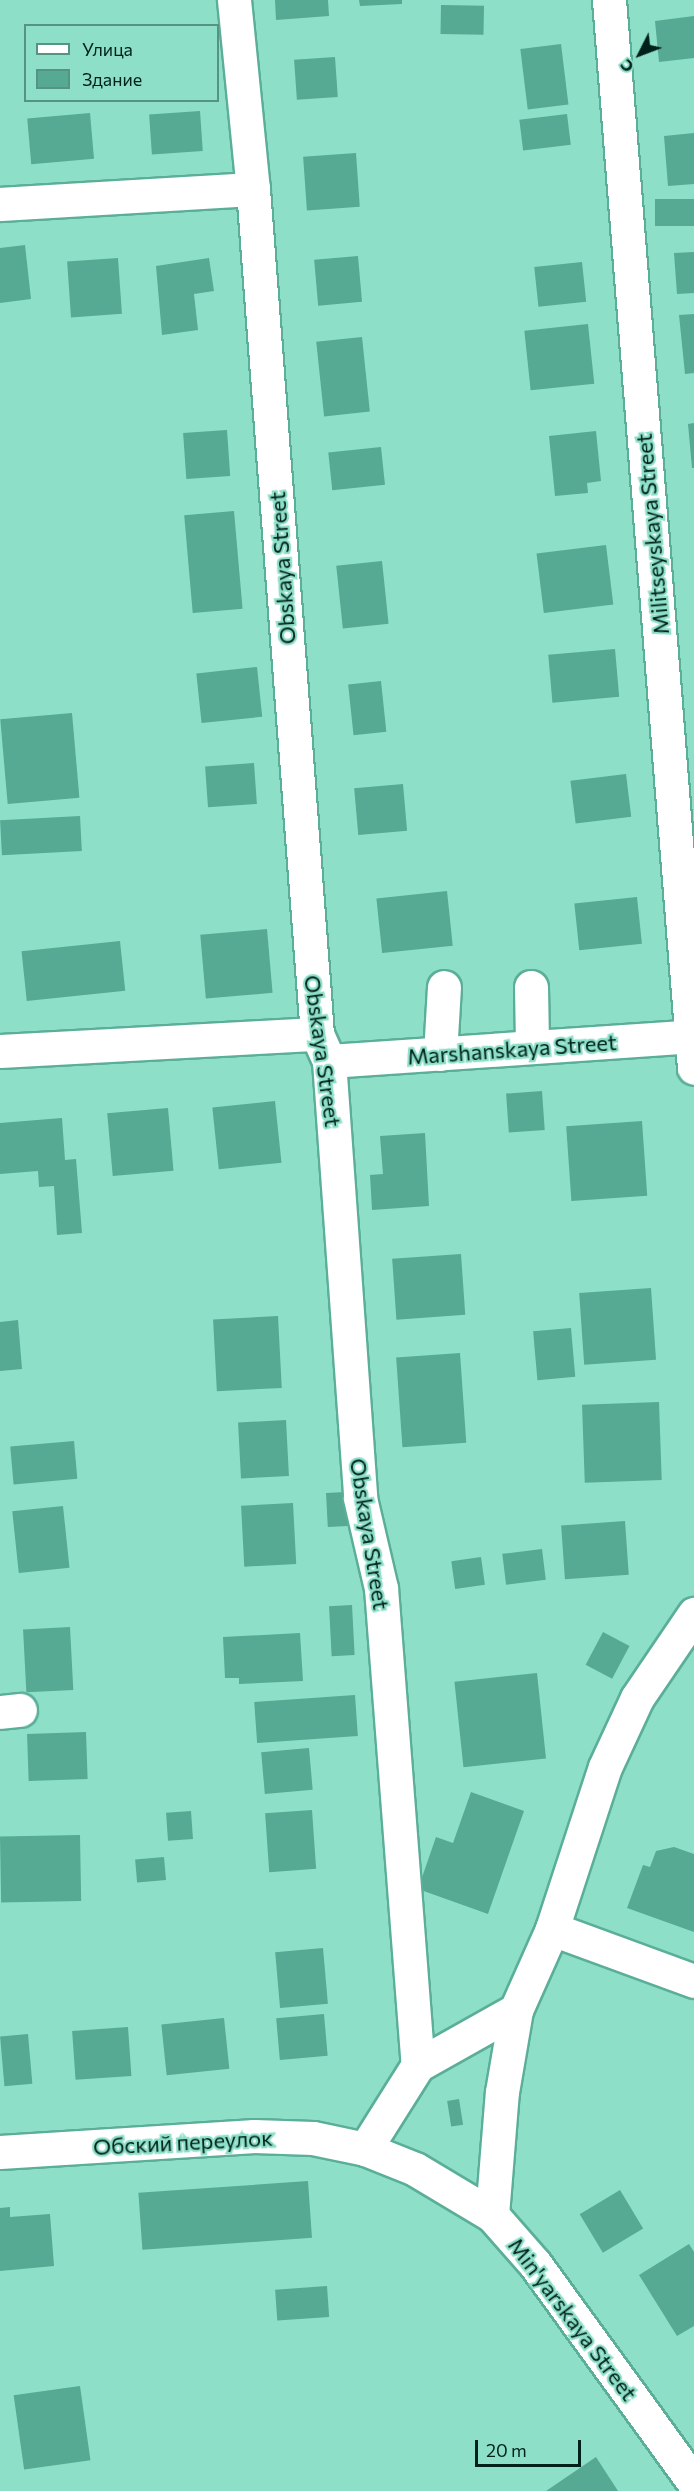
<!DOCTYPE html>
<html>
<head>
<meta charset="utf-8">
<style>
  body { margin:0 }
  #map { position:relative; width:694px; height:2491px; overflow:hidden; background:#8ddfc8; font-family:Commissioner,sans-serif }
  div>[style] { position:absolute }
  .building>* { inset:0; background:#56a993; transform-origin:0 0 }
  .roads { filter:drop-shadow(2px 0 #5bae98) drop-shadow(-2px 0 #5bae98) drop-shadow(0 2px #5bae98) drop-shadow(0 -2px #5bae98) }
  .minor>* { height:33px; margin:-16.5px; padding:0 16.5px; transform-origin:16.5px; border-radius:16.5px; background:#fff }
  span { translate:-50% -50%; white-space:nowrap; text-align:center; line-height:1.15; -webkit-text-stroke:4.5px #8ddfc8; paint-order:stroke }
  .street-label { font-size:22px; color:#002119 }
  .legend { position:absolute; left:24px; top:24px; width:195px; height:78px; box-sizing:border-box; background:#8ddfc8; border:2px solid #559382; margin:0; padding:8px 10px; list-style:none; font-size:18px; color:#002119 }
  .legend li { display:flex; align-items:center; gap:12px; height:30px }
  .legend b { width:30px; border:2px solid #559382 }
  .north { position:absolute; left:610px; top:24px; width:60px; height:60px; -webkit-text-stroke:4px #8ddfc8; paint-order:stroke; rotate:228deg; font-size:16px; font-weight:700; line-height:24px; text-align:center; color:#002119 }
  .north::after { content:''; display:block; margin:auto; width:21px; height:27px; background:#002119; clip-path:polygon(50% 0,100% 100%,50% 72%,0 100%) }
  .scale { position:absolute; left:475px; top:2440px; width:106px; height:27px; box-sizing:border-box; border:3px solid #002119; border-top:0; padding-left:8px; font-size:18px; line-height:21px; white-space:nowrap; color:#002119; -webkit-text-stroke:4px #8ddfc8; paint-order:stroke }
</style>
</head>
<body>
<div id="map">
  <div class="building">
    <div style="clip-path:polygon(275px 0,328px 0,329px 16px,276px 20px)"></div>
    <div style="clip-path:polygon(359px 0,402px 0,402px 4px,360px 6px)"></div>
    <div style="left:441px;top:5px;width:43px;height:29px;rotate:1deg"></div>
    <div style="clip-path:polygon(694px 16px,694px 58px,659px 62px,655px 21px)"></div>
    <div style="left:561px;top:44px;width:61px;height:41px;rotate:83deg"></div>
    <div style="left:335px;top:57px;width:40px;height:41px;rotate:86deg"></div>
    <div style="left:200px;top:111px;width:40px;height:51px;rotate:86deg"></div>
    <div style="left:90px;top:113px;width:46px;height:63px;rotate:85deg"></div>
    <div style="left:567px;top:114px;width:31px;height:48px;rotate:83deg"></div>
    <div style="clip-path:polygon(694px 133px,694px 184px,668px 186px,664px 136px)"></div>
    <div style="left:356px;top:153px;width:54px;height:53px;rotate:86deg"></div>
    <div style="left:694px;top:199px;width:27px;height:39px;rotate:90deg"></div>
    <div style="clip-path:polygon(25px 245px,31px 299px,0 303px,0 248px)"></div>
    <div style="clip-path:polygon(694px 252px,694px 293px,677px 294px,674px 253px)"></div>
    <div style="left:358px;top:256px;width:46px;height:44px;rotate:85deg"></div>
    <div style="left:118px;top:258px;width:56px;height:51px;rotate:86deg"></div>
    <div style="clip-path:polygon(209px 258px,214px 291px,194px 294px,198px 330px,162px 335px,156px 266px)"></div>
    <div style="left:582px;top:262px;width:40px;height:48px;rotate:84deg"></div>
    <div style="clip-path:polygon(694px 314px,694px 373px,685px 374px,679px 315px)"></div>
    <div style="left:588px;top:324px;width:60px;height:64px;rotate:84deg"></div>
    <div style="left:362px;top:337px;width:75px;height:46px;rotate:84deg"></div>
    <div style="clip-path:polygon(694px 423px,694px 468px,692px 468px,688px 424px)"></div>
    <div style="left:227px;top:430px;width:46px;height:44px;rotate:86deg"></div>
    <div style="clip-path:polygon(596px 431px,601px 481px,587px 483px,588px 493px,555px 496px,549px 436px)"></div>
    <div style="left:381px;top:447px;width:38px;height:53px;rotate:84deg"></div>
    <div style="left:234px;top:511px;width:98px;height:50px;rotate:85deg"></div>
    <div style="left:606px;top:545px;width:60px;height:70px;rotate:83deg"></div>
    <div style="left:382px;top:561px;width:63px;height:46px;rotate:84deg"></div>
    <div style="left:615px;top:649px;width:48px;height:67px;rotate:85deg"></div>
    <div style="left:257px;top:667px;width:50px;height:61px;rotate:84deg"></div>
    <div style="left:381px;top:681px;width:51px;height:33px;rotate:84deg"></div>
    <div style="left:72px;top:713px;width:85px;height:72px;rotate:85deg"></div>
    <div style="left:254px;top:763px;width:41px;height:49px;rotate:86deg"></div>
    <div style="left:626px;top:774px;width:43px;height:56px;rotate:83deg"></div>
    <div style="left:403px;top:784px;width:47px;height:49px;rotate:85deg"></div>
    <div style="left:80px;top:816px;width:35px;height:80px;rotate:87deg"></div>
    <div style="left:447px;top:891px;width:55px;height:71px;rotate:84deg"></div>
    <div style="left:637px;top:897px;width:47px;height:63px;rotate:84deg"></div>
    <div style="left:267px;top:929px;width:64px;height:67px;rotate:85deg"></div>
    <div style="left:120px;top:941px;width:50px;height:99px;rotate:84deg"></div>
    <div style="left:542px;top:1091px;width:39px;height:36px;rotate:86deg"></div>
    <div style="left:275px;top:1101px;width:62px;height:63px;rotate:84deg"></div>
    <div style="left:168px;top:1108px;width:63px;height:61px;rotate:85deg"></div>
    <div style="clip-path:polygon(62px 1118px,65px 1160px,76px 1159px,82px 1233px,57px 1235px,54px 1186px,39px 1187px,38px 1171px,0 1174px,0 1123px)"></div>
    <div style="left:642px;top:1121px;width:75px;height:76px;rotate:86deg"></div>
    <div style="clip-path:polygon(425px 1133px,429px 1206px,372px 1210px,370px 1175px,383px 1174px,380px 1136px)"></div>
    <div style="left:461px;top:1254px;width:61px;height:69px;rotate:86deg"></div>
    <div style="left:651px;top:1288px;width:72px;height:72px;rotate:86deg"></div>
    <div style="left:278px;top:1316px;width:72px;height:65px;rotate:87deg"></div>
    <div style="clip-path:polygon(18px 1320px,22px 1369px,0 1371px,0 1322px)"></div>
    <div style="left:571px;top:1328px;width:49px;height:38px;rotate:85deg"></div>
    <div style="left:460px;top:1353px;width:90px;height:64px;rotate:86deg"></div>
    <div style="left:659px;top:1402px;width:78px;height:77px;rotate:88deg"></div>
    <div style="left:286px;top:1420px;width:56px;height:48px;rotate:87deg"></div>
    <div style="left:74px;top:1441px;width:38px;height:64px;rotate:85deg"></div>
    <div style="left:346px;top:1492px;width:34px;height:20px;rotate:87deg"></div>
    <div style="left:293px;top:1503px;width:61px;height:52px;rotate:87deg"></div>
    <div style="left:63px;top:1506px;width:62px;height:51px;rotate:84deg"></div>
    <div style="left:625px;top:1521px;width:54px;height:64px;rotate:86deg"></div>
    <div style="left:542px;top:1549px;width:31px;height:40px;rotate:83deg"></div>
    <div style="left:481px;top:1557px;width:28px;height:30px;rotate:82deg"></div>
    <div style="left:352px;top:1605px;width:50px;height:23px;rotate:87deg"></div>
    <div style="left:70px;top:1627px;width:63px;height:47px;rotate:87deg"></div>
    <div style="left:603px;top:1632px;width:30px;height:37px;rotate:28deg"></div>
    <div style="clip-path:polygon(300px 1633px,303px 1681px,239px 1684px,239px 1678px,225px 1678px,223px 1637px)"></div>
    <div style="left:537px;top:1673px;width:86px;height:83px;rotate:84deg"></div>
    <div style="left:355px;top:1695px;width:41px;height:101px;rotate:86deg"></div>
    <div style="left:86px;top:1732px;width:47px;height:59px;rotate:88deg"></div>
    <div style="left:309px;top:1748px;width:42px;height:48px;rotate:85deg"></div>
    <div style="clip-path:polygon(471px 1792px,524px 1811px,488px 1914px,418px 1889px,436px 1837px,453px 1843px)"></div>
    <div style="left:312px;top:1810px;width:59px;height:47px;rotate:86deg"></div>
    <div style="left:191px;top:1811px;width:28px;height:25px;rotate:86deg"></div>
    <div style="left:80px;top:1835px;width:66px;height:80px;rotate:89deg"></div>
    <div style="clip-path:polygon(674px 1847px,694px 1854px,694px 1932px,627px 1908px,643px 1865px,650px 1867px,656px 1851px)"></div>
    <div style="left:164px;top:1857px;width:23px;height:29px;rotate:85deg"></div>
    <div style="left:323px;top:1948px;width:56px;height:48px;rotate:85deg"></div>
    <div style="left:324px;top:2014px;width:42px;height:48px;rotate:85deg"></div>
    <div style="left:224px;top:2018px;width:51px;height:63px;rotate:84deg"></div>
    <div style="left:128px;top:2027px;width:49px;height:56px;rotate:86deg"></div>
    <div style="left:28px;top:2034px;width:50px;height:28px;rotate:85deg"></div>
    <div style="left:459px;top:2099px;width:26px;height:12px;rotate:81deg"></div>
    <div style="left:308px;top:2181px;width:57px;height:170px;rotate:86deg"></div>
    <div style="left:620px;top:2190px;width:45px;height:47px;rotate:59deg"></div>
    <div style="clip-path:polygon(10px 2207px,10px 2217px,50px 2214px,54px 2266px,0 2271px,0 2208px)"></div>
    <div style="clip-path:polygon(689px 2244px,694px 2252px,694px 2326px,677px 2336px,639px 2275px)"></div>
    <div style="left:327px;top:2286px;width:31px;height:52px;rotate:86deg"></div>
    <div style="left:80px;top:2386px;width:75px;height:67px;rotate:82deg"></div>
    <div style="clip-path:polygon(596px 2457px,618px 2491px,546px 2491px)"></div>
  </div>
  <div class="roads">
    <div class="minor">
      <div style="left:234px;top:0;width:190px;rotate:84.3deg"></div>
      <div style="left:253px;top:189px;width:847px;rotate:85.67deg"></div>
      <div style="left:317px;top:1034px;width:30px;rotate:66deg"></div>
      <div style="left:329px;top:1061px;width:438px;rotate:85.9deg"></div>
      <div style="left:360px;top:1498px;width:92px;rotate:76.9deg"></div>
      <div style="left:381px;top:1588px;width:478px;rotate:85.6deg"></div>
      <div style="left:609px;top:0;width:1071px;rotate:85.45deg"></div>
      <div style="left:0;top:204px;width:253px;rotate:-3.4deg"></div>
      <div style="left:531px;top:987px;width:60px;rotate:89deg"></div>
      <div style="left:0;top:1051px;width:317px;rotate:-3.1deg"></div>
      <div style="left:440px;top:1054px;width:67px;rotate:-86.6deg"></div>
      <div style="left:329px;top:1061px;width:366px;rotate:-3.9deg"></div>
      <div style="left:0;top:1712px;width:20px;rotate:-6deg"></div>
      <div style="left:552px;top:1929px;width:151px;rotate:20.1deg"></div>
      <div style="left:365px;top:2149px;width:99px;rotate:-57.8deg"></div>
      <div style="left:418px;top:2065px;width:112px;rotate:-29.3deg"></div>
      <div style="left:0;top:2152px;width:255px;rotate:-3.6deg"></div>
      <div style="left:254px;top:2136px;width:59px;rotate:1.9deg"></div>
      <div style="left:313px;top:2138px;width:53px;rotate:11.9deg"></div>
      <div style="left:365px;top:2149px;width:54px;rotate:21.8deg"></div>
      <div style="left:415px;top:2169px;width:90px;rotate:30.9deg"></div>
      <div style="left:492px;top:2215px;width:65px;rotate:48.7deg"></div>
      <div style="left:535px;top:2264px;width:271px;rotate:54deg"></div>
      <div style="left:492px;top:2215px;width:123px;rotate:-85.4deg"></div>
      <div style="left:502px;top:2092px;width:83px;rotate:-80.3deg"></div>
      <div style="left:516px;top:2010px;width:89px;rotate:-66deg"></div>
      <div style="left:552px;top:1929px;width:170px;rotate:-71.9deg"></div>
      <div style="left:605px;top:1767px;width:76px;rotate:-65.1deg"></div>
      <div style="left:637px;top:1698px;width:102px;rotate:-55.8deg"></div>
    </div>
  </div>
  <div class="street-label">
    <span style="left:652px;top:534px;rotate:-95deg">Militseyskaya Street</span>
    <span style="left:282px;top:568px;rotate:-94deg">Obskaya Street</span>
    <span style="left:512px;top:1049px;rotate:-4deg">Marshanskaya Street</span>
    <span style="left:323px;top:1051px;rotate:82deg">Obskaya Street</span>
    <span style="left:370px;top:1534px;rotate:81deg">Obskaya Street</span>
    <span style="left:183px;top:2142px;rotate:-3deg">Обский переулок</span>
    <span style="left:573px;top:2319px;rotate:53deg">Min'yarskaya Street</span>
  </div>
  <ul class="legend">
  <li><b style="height:8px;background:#fff"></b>Улица</li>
  <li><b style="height:16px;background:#56a993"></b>Здание</li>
  </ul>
  <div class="north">С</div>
  <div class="scale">20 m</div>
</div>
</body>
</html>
